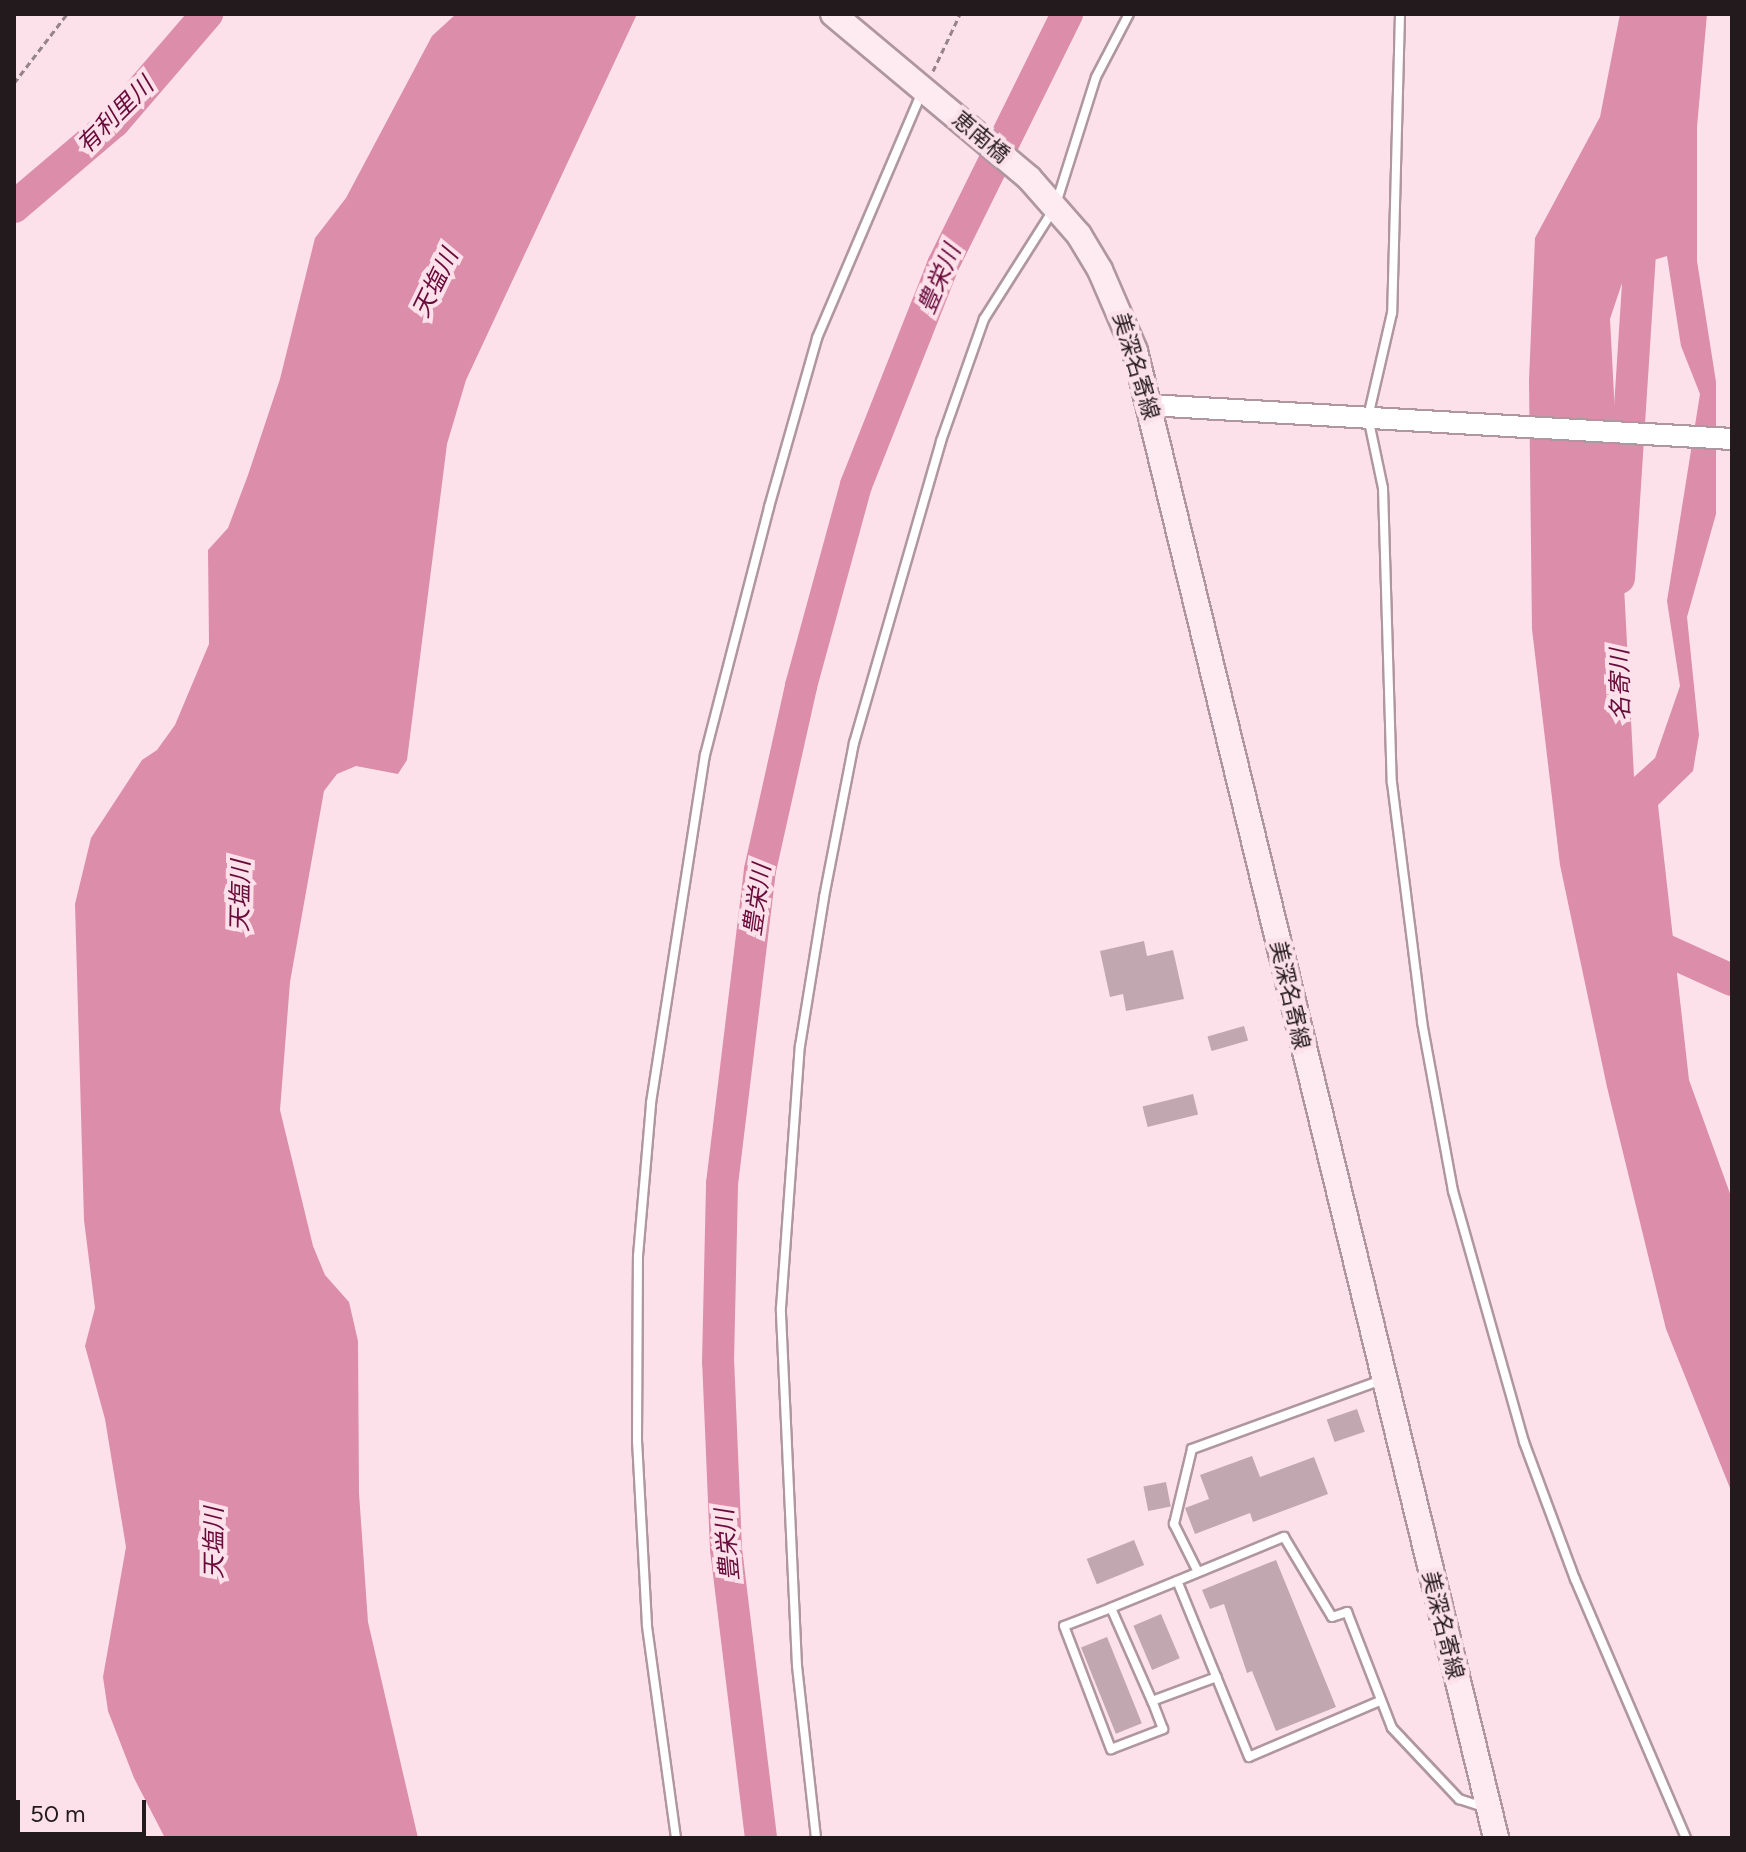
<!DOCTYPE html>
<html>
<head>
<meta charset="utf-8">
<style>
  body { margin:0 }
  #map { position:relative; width:1746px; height:1852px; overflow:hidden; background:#fce1ea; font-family:Figtree,"Noto Sans JP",sans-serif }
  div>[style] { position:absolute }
  .water>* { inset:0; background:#db8daa }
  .river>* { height:32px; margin:-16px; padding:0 16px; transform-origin:16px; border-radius:16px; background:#db8daa }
  .building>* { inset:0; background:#c1a7b0; transform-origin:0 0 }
  .path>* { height:3px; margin-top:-1.5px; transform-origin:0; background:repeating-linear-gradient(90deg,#96848a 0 6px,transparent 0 10px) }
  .roads { filter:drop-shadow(2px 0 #af969f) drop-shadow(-2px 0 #af969f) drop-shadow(0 2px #af969f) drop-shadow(0 -2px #af969f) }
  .service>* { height:8px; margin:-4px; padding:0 4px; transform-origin:4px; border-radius:4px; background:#fff }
  .tertiary>* { height:20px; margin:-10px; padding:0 10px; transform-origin:10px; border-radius:10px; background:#fff }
  .secondary>* { height:24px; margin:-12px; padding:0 12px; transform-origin:12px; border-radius:12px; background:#fdebf1 }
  span { translate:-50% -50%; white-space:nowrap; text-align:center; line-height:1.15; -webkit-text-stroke:8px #fce1ea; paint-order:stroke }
  .street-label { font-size:22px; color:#231a1d }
  .water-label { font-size:24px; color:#690b3b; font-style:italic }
  .frame { position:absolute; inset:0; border:16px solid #231a1d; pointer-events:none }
  .scale { position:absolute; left:16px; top:1800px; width:130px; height:36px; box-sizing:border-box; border:4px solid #231a1d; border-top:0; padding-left:10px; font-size:24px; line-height:28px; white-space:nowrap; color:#231a1d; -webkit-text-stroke:6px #fce1ea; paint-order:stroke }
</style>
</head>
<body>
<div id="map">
  <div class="water">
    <div style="clip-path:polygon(456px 14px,637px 14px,466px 380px,447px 444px,407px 760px,398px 774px,356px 766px,337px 774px,324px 791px,290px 982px,280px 1110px,313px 1246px,325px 1275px,349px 1302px,358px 1341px,359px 1493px,368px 1622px,418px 1838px,165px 1838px,134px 1778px,108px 1711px,103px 1677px,126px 1547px,105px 1419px,85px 1346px,95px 1308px,84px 1220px,75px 904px,91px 838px,142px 760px,157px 750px,175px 725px,209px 644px,208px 550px,228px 528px,248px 475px,280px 379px,315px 238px,346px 198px,432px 36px)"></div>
    <div style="clip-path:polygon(evenodd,1620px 14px,1707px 14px,1697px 127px,1697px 261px,1716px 382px,1716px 514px,1687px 617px,1699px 735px,1693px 771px,1658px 805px,1689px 1080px,1732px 1199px,1732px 1493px,1666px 1329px,1607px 1087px,1560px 865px,1532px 629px,1529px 380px,1535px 238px,1600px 117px,1620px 14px,1667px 256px,1681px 346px,1700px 394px,1667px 601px,1680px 686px,1655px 758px,1634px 777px,1610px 319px,1627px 268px,1667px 256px)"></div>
  </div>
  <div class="river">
    <div style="left:14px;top:207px;width:131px;rotate:-40.4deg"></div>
    <div style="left:114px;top:122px;width:143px;rotate:-49.3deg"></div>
    <div style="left:1619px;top:578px;width:358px;rotate:-86.3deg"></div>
    <div style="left:1637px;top:937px;width:104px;rotate:24.4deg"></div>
    <div style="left:761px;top:1838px;width:291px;rotate:-96.9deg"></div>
    <div style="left:726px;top:1549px;width:187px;rotate:-92.4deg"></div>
    <div style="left:718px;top:1362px;width:178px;rotate:-88.7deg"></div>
    <div style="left:722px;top:1184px;width:316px;rotate:-83.1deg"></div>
    <div style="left:760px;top:870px;width:189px;rotate:-77.4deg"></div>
    <div style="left:801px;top:686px;width:208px;rotate:-74.7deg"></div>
    <div style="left:856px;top:485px;width:237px;rotate:-68.4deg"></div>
    <div style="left:943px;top:265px;width:280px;rotate:-63.7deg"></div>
  </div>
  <div class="building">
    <div style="clip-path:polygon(1144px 941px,1147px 956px,1173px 950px,1184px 999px,1126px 1011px,1123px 994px,1110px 997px,1100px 951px)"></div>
    <div style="left:1244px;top:1026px;width:15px;height:38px;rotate:74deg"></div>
    <div style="left:1193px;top:1094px;width:21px;height:52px;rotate:76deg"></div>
    <div style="left:1357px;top:1409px;width:24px;height:32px;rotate:71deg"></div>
    <div style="clip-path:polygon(1252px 1456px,1260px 1477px,1314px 1457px,1328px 1494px,1253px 1522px,1250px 1513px,1195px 1534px,1185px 1508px,1209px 1499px,1200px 1475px)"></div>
    <div style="left:1166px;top:1482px;width:25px;height:23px;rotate:79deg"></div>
    <div style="left:1134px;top:1540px;width:27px;height:51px;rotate:68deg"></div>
    <div style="clip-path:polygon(1276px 1560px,1336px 1707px,1276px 1731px,1252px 1671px,1247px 1673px,1224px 1604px,1210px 1609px,1202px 1590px)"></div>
    <div style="left:1161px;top:1614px;width:48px;height:30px;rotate:67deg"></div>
    <div style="left:1107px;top:1637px;width:93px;height:28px;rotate:68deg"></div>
  </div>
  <div class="path">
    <div style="left:933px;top:71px;width:63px;rotate:-64.7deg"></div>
    <div style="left:14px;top:83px;width:87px;rotate:-52.5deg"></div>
  </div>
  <div class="roads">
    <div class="service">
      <div style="left:1400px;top:14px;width:299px;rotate:91.5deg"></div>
      <div style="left:1392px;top:313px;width:107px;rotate:103deg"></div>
      <div style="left:1368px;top:417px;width:73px;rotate:78.1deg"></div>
      <div style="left:1383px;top:488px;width:295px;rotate:88.3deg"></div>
      <div style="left:1392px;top:783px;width:241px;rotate:82.8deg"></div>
      <div style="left:1422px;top:1022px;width:172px;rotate:79.6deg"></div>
      <div style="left:1453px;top:1191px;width:261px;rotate:74.2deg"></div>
      <div style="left:1524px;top:1442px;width:146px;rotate:69.6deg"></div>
      <div style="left:1575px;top:1579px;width:282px;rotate:66.8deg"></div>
      <div style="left:1198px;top:1572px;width:54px;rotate:-116.6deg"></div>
      <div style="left:1174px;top:1524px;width:77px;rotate:-76.5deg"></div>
      <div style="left:1192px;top:1449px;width:202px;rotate:-20deg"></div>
      <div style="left:1177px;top:1581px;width:71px;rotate:157.8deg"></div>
      <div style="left:1111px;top:1608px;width:102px;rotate:66.2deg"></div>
      <div style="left:1152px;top:1701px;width:69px;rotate:-20.3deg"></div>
      <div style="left:1111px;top:1608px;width:50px;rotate:159deg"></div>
      <div style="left:1064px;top:1626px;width:132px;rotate:69.1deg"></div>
      <div style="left:1111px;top:1749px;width:56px;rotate:-21deg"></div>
      <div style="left:1163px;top:1729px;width:30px;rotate:-111deg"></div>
      <div style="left:1380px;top:1701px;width:142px;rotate:156.9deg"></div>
      <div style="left:1249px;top:1757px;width:190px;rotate:-112.2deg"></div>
      <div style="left:1177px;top:1581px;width:116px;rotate:-22.4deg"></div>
      <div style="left:1284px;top:1537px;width:93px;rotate:59deg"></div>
      <div style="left:1332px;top:1617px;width:16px;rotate:-18deg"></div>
      <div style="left:1347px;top:1612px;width:124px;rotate:68.8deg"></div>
      <div style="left:1392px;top:1728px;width:98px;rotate:46.7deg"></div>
      <div style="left:1459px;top:1799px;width:25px;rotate:18deg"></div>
      <div style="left:676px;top:1838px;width:215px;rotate:-97.8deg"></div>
      <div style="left:647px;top:1625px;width:185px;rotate:-93.1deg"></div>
      <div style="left:637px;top:1440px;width:184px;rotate:-89.7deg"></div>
      <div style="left:638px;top:1256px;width:154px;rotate:-85.1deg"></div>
      <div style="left:651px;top:1103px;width:352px;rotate:-81.2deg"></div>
      <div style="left:705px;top:755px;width:256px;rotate:-75.5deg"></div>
      <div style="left:769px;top:507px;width:176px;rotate:-74.1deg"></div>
      <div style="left:817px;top:338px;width:265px;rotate:-66.9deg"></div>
      <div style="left:816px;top:1838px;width:173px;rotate:-96.3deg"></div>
      <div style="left:797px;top:1666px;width:358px;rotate:-92.6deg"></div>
      <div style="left:781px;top:1308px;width:263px;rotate:-85.9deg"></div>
      <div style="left:800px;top:1046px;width:151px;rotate:-80.8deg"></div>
      <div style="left:824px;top:897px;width:157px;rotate:-79deg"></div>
      <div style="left:854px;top:743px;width:314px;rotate:-73.9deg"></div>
      <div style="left:941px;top:441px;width:129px;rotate:-70.6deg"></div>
      <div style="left:984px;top:319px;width:133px;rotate:-57.6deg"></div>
      <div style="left:1055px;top:207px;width:136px;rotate:-72.5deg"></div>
      <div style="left:1096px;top:77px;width:71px;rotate:-62.4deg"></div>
    </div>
    <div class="tertiary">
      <div style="left:1149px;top:405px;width:584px;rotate:3.34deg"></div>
    </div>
    <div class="secondary">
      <div style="left:833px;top:14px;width:256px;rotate:39.9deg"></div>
      <div style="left:1029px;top:178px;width:76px;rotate:48.7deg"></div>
      <div style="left:1079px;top:235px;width:41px;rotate:59deg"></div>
      <div style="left:1100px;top:270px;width:88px;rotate:66.6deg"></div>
      <div style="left:1135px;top:351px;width:1530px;rotate:76.35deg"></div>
    </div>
  </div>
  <div class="street-label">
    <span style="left:981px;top:137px;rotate:40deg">恵南橋</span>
    <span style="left:1136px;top:366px;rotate:73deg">美深名寄線</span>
    <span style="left:1290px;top:995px;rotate:77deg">美深名寄線</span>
    <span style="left:1443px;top:1625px;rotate:76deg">美深名寄線</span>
  </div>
  <div class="water-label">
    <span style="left:115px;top:115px;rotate:-45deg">有利里川</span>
    <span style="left:939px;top:279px;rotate:-67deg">豊栄川</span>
    <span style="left:435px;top:283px;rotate:-64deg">天塩川</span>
    <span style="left:1620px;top:685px;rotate:-91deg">名寄川</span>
    <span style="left:240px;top:896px;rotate:-89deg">天塩川</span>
    <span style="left:757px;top:900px;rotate:-82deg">豊栄川</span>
    <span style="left:214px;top:1543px;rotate:-90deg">天塩川</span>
    <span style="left:727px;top:1545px;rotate:-95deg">豊栄川</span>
  </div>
  <div class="frame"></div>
  <div class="scale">50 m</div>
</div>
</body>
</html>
